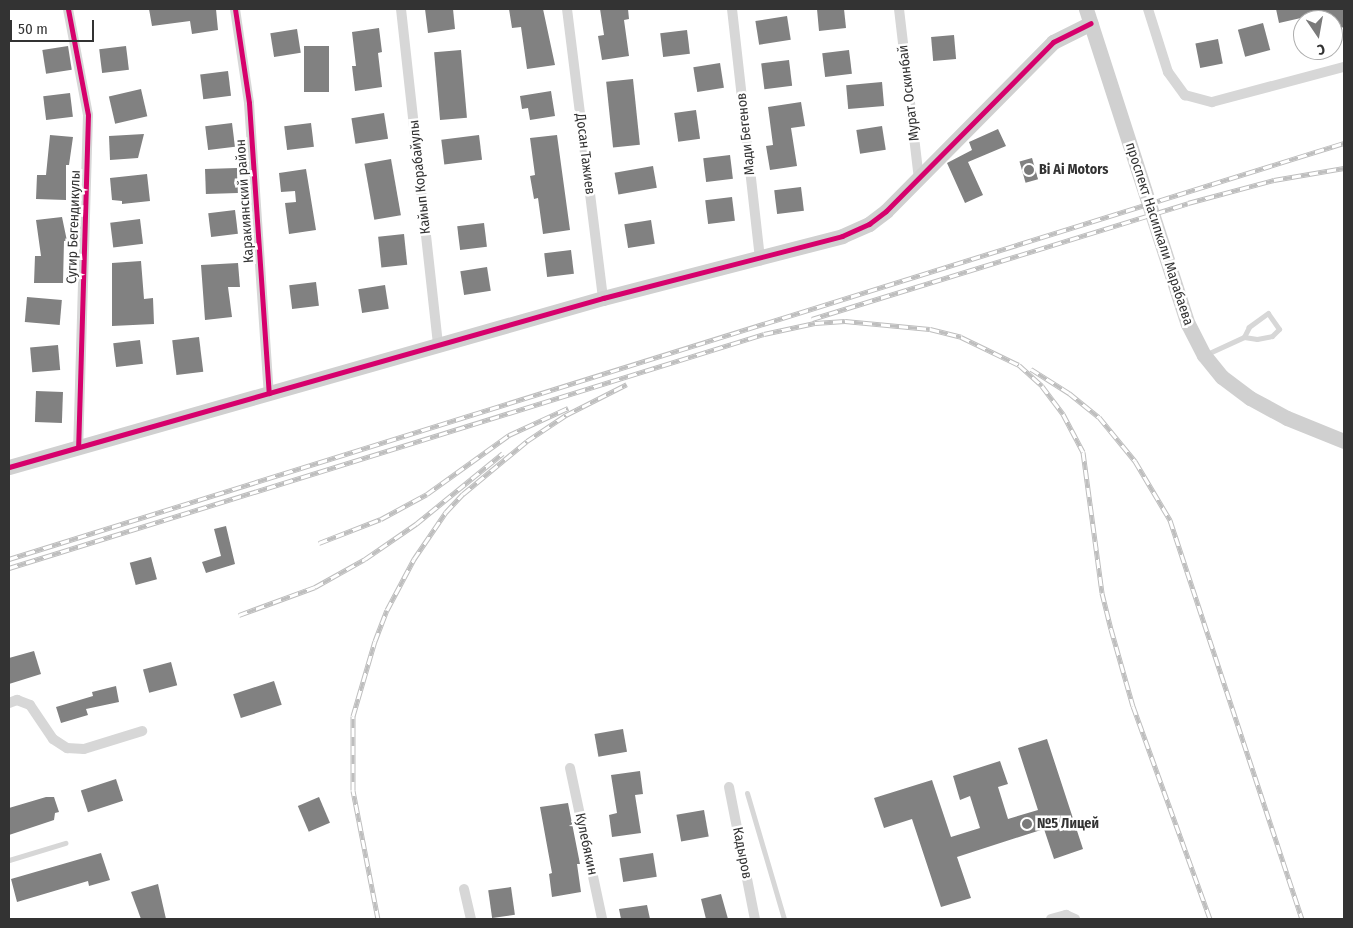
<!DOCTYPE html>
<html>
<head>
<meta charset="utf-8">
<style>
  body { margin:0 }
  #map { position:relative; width:1353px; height:928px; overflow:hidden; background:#fff; font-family:"Fira Sans Condensed",sans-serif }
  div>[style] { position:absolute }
  .building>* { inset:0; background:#818181; transform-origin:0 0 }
  .lane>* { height:5px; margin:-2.5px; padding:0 2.5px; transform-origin:2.5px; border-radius:2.5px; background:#d7d7d7 }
  .street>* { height:10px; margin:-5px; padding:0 5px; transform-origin:5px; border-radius:5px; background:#d7d7d7 }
  .secondary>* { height:15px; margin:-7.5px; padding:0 7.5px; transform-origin:7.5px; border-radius:7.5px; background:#d0d0d0 }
  .rail>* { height:5px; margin-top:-2.5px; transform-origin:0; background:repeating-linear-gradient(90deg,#fff 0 9px,#bebebe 0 18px); box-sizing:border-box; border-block:1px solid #bebebe }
  .cycleway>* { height:5px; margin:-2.5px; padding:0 2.5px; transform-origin:2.5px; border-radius:2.5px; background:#d6006c }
  .dots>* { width:14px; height:14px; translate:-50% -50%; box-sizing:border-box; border:2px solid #fff; border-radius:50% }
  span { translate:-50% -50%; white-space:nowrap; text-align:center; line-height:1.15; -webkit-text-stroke:5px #fff; paint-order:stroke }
  .street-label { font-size:14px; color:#333 }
  .poi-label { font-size:14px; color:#333; font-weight:700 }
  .left { translate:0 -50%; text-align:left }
  .frame { position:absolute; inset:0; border:10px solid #333; pointer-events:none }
  .north { position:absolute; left:1293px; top:10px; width:50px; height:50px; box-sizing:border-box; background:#fff; border:1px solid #adadad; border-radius:50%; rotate:168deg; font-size:14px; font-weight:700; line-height:20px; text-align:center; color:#333 }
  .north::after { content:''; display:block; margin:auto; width:18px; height:22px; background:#7a7a7a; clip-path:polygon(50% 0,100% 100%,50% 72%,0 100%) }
  .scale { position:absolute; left:10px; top:20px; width:84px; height:22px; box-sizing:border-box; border:2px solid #333; border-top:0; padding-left:6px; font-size:15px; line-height:18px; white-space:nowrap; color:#333; -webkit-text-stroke:4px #fff; paint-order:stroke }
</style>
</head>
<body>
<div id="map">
  <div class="building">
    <div style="clip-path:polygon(149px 9px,216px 9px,218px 30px,192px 34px,190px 21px,152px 26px)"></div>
    <div style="clip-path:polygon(425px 9px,453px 9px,455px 29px,428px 33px)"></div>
    <div style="clip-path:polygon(509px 9px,543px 9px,555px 65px,527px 69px,521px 27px,512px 28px)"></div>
    <div style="clip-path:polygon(600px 9px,628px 9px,629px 19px,624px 20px,629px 56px,602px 60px,598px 36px,604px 35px)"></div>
    <div style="clip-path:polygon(817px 9px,844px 9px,846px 28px,819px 31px)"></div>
    <div style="clip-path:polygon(1276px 9px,1343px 9px,1344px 27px,1333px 30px,1333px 20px,1316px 20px,1314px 15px,1279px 23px)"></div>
    <div style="left:787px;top:16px;width:24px;height:32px;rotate:81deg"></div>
    <div style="left:1263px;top:23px;width:28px;height:26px;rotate:75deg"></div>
    <div style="clip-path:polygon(379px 28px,382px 52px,378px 53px,382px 87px,355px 91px,352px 66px,356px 66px,352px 32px)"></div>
    <div style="left:297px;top:29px;width:24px;height:27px;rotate:81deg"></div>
    <div style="left:687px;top:30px;width:24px;height:27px;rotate:83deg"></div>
    <div style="left:954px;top:35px;width:24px;height:23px;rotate:85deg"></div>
    <div style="left:1218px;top:39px;width:25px;height:23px;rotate:79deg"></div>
    <div style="left:68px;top:46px;width:24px;height:26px;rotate:81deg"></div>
    <div style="left:126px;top:46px;width:24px;height:27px;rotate:83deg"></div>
    <div style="left:304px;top:46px;width:25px;height:46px"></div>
    <div style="left:461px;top:50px;width:68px;height:27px;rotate:85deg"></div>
    <div style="left:849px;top:50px;width:24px;height:27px;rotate:83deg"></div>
    <div style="left:789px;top:60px;width:26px;height:28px;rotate:83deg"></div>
    <div style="left:720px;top:63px;width:25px;height:27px;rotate:81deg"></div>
    <div style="left:228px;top:71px;width:25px;height:28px;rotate:83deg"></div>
    <div style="left:633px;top:79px;width:66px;height:27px;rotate:84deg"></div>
    <div style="left:882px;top:82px;width:24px;height:36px;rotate:85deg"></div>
    <div style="left:141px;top:89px;width:28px;height:33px;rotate:77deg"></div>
    <div style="clip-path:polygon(551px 91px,555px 116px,530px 120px,528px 108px,522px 109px,520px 96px)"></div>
    <div style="left:70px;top:93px;width:24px;height:27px;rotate:83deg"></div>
    <div style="clip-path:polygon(801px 102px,805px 126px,791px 128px,797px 166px,770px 170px,766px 146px,773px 145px,768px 107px)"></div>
    <div style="left:696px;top:110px;width:29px;height:22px;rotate:82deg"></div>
    <div style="left:384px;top:113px;width:26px;height:33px;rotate:81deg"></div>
    <div style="left:232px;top:123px;width:24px;height:27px;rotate:83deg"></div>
    <div style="left:311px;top:123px;width:24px;height:27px;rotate:83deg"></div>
    <div style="left:882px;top:126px;width:24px;height:26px;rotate:81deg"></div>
    <div style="clip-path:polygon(998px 129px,1006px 146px,968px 162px,983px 195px,965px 203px,947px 163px,972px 150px,969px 142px)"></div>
    <div style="clip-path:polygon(144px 134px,138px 158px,110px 160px,109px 136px)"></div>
    <div style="clip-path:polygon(50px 135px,73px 137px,69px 165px,66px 165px,66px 200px,36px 199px,37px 175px,46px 175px)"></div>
    <div style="left:479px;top:135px;width:25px;height:38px;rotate:83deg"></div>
    <div style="clip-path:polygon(557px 135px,570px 230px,543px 234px,538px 198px,534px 199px,530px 176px,535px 175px,530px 138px)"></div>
    <div style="left:730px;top:155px;width:24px;height:27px;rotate:83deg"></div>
    <div style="left:1032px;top:158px;width:22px;height:13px;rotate:74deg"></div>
    <div style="left:391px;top:159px;width:57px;height:27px;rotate:80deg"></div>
    <div style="left:653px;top:166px;width:22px;height:39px;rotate:80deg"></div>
    <div style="left:237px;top:168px;width:25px;height:32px;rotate:88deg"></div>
    <div style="clip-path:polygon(306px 169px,316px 230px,289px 234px,285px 203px,296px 202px,295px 191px,281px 192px,279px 173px)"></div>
    <div style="clip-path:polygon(147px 174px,150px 201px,122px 204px,122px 201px,112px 200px,110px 178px)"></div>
    <div style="left:801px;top:187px;width:24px;height:27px;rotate:83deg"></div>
    <div style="left:732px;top:197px;width:24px;height:27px;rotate:83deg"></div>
    <div style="left:235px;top:210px;width:24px;height:27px;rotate:83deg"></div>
    <div style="clip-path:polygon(62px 217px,67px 241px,64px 241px,63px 283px,34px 283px,35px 256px,41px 256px,36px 220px)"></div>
    <div style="left:140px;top:219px;width:25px;height:30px;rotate:83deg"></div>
    <div style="left:651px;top:220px;width:24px;height:27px;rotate:81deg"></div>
    <div style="left:484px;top:223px;width:24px;height:27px;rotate:83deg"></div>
    <div style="left:404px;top:234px;width:31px;height:26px;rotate:84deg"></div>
    <div style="left:571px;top:250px;width:24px;height:27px;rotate:83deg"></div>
    <div style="clip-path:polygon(141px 261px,144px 299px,153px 298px,154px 324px,112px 326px,112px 263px)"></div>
    <div style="clip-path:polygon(238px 263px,240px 287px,228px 287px,232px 317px,205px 320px,201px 265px)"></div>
    <div style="left:487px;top:267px;width:24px;height:27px;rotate:81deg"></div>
    <div style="left:316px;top:282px;width:24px;height:27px;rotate:83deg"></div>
    <div style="left:385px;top:285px;width:24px;height:27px;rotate:81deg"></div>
    <div style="left:27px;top:297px;width:35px;height:25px;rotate:5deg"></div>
    <div style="left:199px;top:337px;width:35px;height:27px;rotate:83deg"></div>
    <div style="left:140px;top:340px;width:24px;height:27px;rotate:83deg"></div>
    <div style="left:58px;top:345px;width:25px;height:28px;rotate:85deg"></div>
    <div style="left:36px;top:391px;width:27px;height:31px;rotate:2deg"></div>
    <div style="clip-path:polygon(226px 526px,235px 564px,206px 573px,202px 562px,221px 556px,214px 529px)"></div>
    <div style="left:151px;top:557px;width:23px;height:22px;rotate:75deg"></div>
    <div style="clip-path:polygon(34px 651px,41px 674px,9px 684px,9px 658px)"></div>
    <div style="left:171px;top:662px;width:24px;height:29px;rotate:75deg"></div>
    <div style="left:274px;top:681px;width:25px;height:43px;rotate:72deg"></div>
    <div style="clip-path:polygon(116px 686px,119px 702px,86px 709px,88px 715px,61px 723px,56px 707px,93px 696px,92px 692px)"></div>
    <div style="left:623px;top:729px;width:23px;height:29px;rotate:80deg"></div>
    <div style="clip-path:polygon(1047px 739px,1083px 849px,1054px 859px,1044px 829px,957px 857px,971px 898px,941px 907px,912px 819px,884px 828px,874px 798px,932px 780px,951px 837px,980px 828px,970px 796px,960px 800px,953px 776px,1000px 761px,1008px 784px,998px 787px,1008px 819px,1038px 810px,1018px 748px)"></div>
    <div style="clip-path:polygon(640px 771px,643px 794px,635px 795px,641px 833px,612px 837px,609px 815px,617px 813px,611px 775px)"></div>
    <div style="left:116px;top:779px;width:23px;height:37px;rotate:72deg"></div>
    <div style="clip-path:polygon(46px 797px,54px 797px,59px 812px,55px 813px,54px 820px,9px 835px,9px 808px)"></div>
    <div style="left:319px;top:797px;width:28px;height:23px;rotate:67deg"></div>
    <div style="clip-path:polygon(568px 803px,580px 864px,577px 864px,581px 892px,552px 897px,549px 874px,552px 873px,540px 807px)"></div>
    <div style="left:704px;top:810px;width:27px;height:28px;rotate:80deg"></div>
    <div style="clip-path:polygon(101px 853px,110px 880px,89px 886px,88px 881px,17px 902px,11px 879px)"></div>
    <div style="left:653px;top:853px;width:24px;height:34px;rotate:81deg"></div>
    <div style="clip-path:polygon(158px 884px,166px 919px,141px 919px,131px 892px)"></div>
    <div style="left:511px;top:887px;width:28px;height:23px;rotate:82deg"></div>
    <div style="clip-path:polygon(721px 894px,728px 919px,706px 919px,701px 899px)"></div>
    <div style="clip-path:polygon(647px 905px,650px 919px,621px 919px,619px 909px)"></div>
  </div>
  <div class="lane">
    <div style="left:1207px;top:354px;width:41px;rotate:-24.7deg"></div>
    <div style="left:1244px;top:337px;width:13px;rotate:9deg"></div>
    <div style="left:1257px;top:339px;width:15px;rotate:-11deg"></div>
    <div style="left:1272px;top:336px;width:10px;rotate:-45deg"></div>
    <div style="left:1279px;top:329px;width:19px;rotate:-125deg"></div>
    <div style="left:1268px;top:313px;width:24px;rotate:144deg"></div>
    <div style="left:1249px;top:327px;width:11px;rotate:117deg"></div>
    <div style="left:747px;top:793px;width:131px;rotate:73.6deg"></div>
    <div style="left:9px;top:860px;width:59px;rotate:-16.9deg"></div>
  </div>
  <div class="street">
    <div style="left:68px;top:9px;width:108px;rotate:79.3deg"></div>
    <div style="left:88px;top:115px;width:332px;rotate:91.7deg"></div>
    <div style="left:235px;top:9px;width:95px;rotate:81.5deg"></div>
    <div style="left:249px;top:103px;width:291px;rotate:86.1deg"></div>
    <div style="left:401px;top:9px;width:339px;rotate:83.7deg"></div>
    <div style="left:567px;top:9px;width:291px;rotate:82.9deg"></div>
    <div style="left:732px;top:9px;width:253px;rotate:83.6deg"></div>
    <div style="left:899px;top:9px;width:170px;rotate:83.3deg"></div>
    <div style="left:1148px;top:9px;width:66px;rotate:72.4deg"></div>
    <div style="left:1168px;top:72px;width:29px;rotate:54deg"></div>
    <div style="left:1185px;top:95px;width:28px;rotate:15deg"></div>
    <div style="left:1212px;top:102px;width:137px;rotate:-14.9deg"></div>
    <div style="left:9px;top:703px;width:9px;rotate:-21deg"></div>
    <div style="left:17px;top:700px;width:14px;rotate:21deg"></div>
    <div style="left:30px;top:705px;width:41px;rotate:55.9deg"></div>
    <div style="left:53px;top:739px;width:17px;rotate:33deg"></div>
    <div style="left:67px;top:748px;width:17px;rotate:3deg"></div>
    <div style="left:84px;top:749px;width:61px;rotate:-17.2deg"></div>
    <div style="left:570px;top:768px;width:154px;rotate:78deg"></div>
    <div style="left:729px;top:787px;width:135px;rotate:78.9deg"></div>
    <div style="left:464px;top:889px;width:31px;rotate:77deg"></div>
    <div style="left:1051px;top:919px;width:16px;rotate:-15deg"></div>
    <div style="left:1066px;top:915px;width:10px;rotate:24deg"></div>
  </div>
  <div class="secondary">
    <div style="left:1086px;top:9px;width:331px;rotate:72.1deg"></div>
    <div style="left:1188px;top:324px;width:35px;rotate:63deg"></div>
    <div style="left:1204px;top:355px;width:28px;rotate:51deg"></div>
    <div style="left:1222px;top:377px;width:35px;rotate:37deg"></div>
    <div style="left:1250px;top:398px;width:42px;rotate:28.4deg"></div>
    <div style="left:1287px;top:418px;width:61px;rotate:22deg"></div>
    <div style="left:9px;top:467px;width:618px;rotate:-15.88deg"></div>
    <div style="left:603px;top:298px;width:247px;rotate:-14.5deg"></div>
    <div style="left:842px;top:236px;width:30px;rotate:-24deg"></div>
    <div style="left:869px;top:224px;width:21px;rotate:-37deg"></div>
    <div style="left:886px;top:211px;width:238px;rotate:-45.3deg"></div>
    <div style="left:1053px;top:42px;width:42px;rotate:-26.6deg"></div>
  </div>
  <div class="rail">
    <div style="left:812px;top:319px;width:393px;rotate:-17.1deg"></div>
    <div style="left:1188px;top:203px;width:89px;rotate:-15deg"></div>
    <div style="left:1274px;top:180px;width:71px;rotate:-9.7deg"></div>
    <div style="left:1031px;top:369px;width:45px;rotate:32.3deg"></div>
    <div style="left:1069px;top:393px;width:38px;rotate:39deg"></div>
    <div style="left:1099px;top:417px;width:57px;rotate:50.7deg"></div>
    <div style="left:1135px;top:461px;width:69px;rotate:59.3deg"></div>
    <div style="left:1170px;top:520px;width:420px;rotate:71.7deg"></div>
    <div style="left:319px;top:543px;width:66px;rotate:-21.2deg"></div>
    <div style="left:381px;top:519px;width:52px;rotate:-28.5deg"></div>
    <div style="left:427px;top:494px;width:101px;rotate:-35.7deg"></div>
    <div style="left:509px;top:435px;width:65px;rotate:-24.6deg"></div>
    <div style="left:9px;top:559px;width:1398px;rotate:-17.31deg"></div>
    <div style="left:9px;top:568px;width:790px;rotate:-17.22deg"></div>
    <div style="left:764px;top:334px;width:52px;rotate:-12.2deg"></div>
    <div style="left:815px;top:323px;width:30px;rotate:-4deg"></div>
    <div style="left:845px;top:321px;width:85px;rotate:5.4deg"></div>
    <div style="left:930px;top:329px;width:32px;rotate:14deg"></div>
    <div style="left:961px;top:337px;width:64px;rotate:25.8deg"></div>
    <div style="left:1019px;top:365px;width:31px;rotate:42deg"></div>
    <div style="left:1042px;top:386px;width:35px;rotate:53deg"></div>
    <div style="left:1063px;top:414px;width:43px;rotate:62.2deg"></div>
    <div style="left:1083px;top:452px;width:142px;rotate:82.3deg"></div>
    <div style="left:1102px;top:593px;width:37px;rotate:76deg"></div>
    <div style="left:1111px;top:629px;width:80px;rotate:74.1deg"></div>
    <div style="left:1133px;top:706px;width:226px;rotate:70.1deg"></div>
    <div style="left:239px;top:615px;width:81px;rotate:-20.2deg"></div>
    <div style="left:315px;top:587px;width:57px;rotate:-29.2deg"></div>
    <div style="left:365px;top:559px;width:62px;rotate:-34.5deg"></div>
    <div style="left:416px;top:524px;width:112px;rotate:-39.2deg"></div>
    <div style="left:378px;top:919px;width:131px;rotate:-101deg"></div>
    <div style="left:353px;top:790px;width:74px;rotate:-90deg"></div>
    <div style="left:353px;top:716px;width:78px;rotate:-73.7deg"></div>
    <div style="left:375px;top:641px;width:33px;rotate:-69deg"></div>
    <div style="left:387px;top:610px;width:58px;rotate:-62.1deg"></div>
    <div style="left:414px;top:559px;width:57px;rotate:-55.8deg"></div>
    <div style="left:446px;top:512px;width:25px;rotate:-47deg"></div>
    <div style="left:463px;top:494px;width:83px;rotate:-39.6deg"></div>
    <div style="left:527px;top:441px;width:47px;rotate:-33.7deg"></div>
    <div style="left:566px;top:415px;width:68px;rotate:-26.9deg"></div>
  </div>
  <div class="cycleway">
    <div style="left:68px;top:9px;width:108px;rotate:79.3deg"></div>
    <div style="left:88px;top:115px;width:332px;rotate:91.7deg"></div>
    <div style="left:235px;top:9px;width:95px;rotate:81.5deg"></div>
    <div style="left:249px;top:103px;width:291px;rotate:86.1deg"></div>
    <div style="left:9px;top:467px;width:618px;rotate:-15.88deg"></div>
    <div style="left:603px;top:298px;width:247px;rotate:-14.5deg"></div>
    <div style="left:842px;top:236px;width:30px;rotate:-24deg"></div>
    <div style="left:869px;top:224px;width:21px;rotate:-37deg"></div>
    <div style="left:886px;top:211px;width:238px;rotate:-45.3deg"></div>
    <div style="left:1053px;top:42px;width:42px;rotate:-26.6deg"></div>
  </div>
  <div class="dots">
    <div style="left:1029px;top:170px;background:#7a7a7a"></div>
    <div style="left:1027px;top:824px;background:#7a7a7a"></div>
  </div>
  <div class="street-label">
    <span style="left:909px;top:93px;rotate:-97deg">Мурат Оскинбай</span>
    <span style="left:746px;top:134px;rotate:-96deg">Мади Бегенов</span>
    <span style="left:585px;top:154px;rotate:83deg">Досан Тажиев</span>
    <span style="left:420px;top:177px;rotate:-96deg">Кайып Корабайулы</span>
    <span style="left:245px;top:201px;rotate:-94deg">Каракиянский район</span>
    <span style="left:74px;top:227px;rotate:-88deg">Сугир Бегендикулы</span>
    <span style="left:1159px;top:234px;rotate:72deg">проспект Насипкали Марабаева</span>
    <span style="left:586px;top:844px;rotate:78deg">Кулебякин</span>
    <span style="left:742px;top:853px;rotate:79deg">Кадыров</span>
  </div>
  <div class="poi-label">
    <span class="left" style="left:1039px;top:170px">Bi Ai Motors</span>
    <span class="left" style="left:1037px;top:824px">№5 Лицей</span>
  </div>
  <div class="frame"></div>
  <div class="north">С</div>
  <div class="scale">50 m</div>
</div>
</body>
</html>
